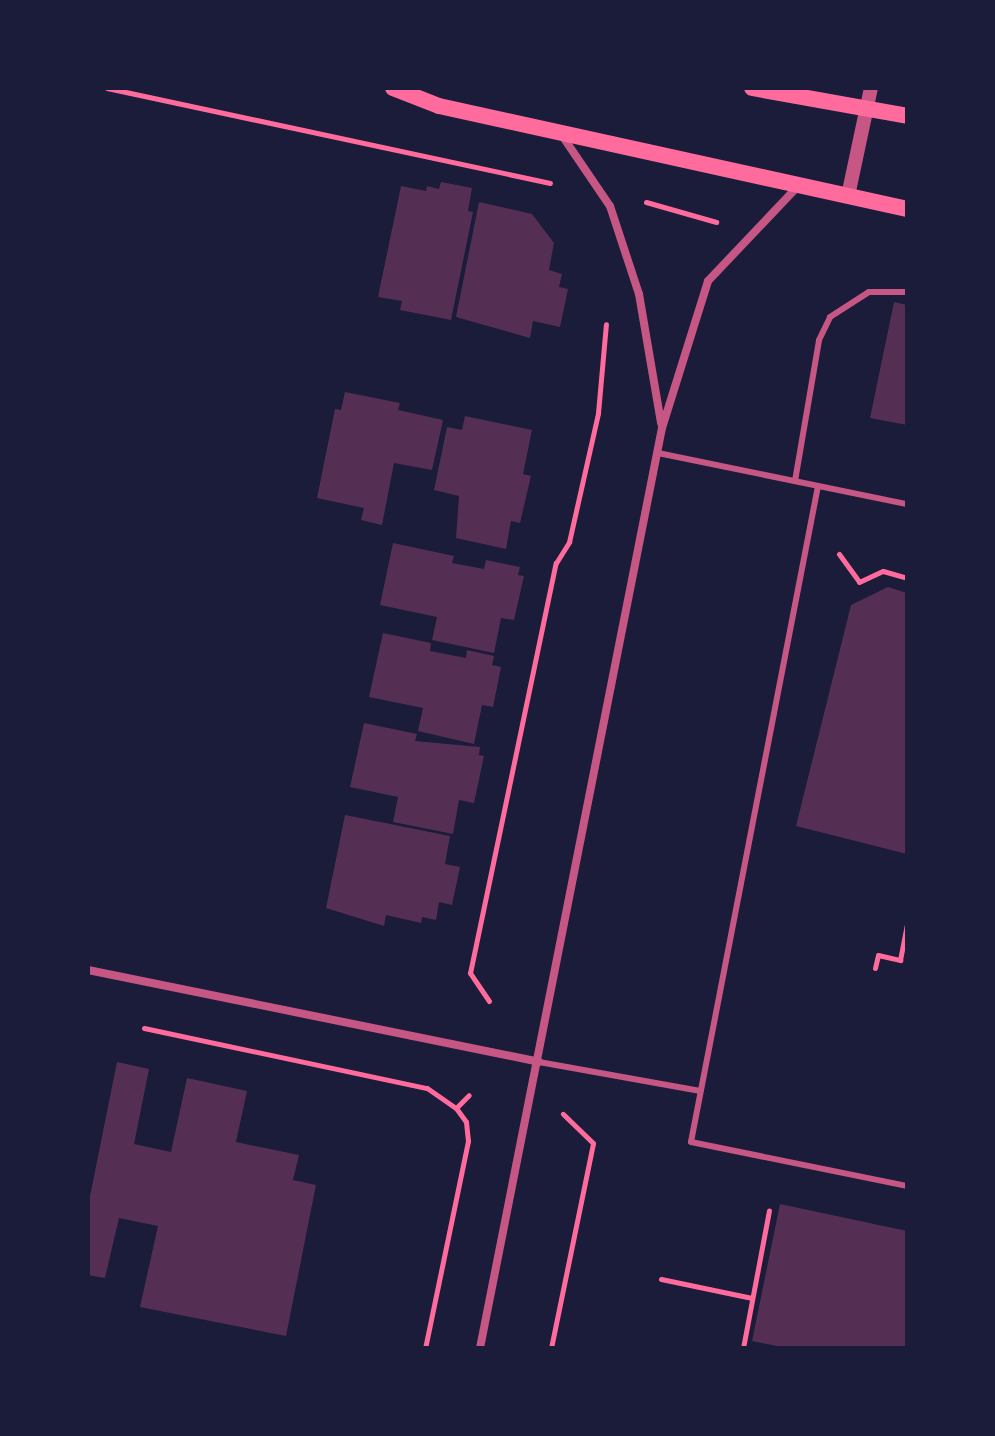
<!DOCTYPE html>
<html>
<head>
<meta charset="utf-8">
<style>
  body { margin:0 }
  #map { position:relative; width:995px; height:1436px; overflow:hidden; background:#1b1b3a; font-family:"Archivo Narrow",sans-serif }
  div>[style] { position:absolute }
  .building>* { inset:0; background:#542f53 }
  .path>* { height:5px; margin:-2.5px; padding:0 2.5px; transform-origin:2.5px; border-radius:2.5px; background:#ff6b9d }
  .service>* { height:6px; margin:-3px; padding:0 3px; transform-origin:3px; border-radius:3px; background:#c65784 }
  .minor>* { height:8px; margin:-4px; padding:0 4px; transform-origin:4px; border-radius:4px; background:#c65784 }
  .tertiary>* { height:14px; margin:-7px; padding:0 7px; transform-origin:7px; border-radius:7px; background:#c65784 }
  .secondary>* { height:16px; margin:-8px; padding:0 8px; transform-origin:8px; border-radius:8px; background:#ff6b9d }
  span { translate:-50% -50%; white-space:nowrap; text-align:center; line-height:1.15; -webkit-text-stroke:7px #1b1b3a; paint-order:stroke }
  .frame { position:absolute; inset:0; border:90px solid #1b1b3a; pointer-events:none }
</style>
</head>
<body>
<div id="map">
  <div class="building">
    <div style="clip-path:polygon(441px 182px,472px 188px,468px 211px,473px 212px,451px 320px,400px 310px,402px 301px,378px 297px,401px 186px,426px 191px,427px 186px,439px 189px)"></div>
    <div style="clip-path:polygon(479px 202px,532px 214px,554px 243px,549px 270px,562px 274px,559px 287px,568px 289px,560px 327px,533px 321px,530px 338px,456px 317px)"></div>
    <div style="clip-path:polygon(894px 302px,907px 305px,907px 425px,870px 418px)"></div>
    <div style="clip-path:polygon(345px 392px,400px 403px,398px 410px,443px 420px,432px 470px,394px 463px,382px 525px,361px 520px,364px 508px,317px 498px,335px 409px,341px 410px)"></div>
    <div style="clip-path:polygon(465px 416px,532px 430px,523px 474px,531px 476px,520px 523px,511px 521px,506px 549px,456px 538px,459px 496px,434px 490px,447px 427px,462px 430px)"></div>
    <div style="clip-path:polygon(393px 543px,454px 556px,452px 563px,484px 569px,486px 560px,520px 567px,518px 575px,524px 576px,514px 620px,501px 618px,494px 653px,432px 640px,437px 617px,380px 605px)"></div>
    <div style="clip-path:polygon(888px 587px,907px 593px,907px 854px,796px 826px,851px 605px)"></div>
    <div style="clip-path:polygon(383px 633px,431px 643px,430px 651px,466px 658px,467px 650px,494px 656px,492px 665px,501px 667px,493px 707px,482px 705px,474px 744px,418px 731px,423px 708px,369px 697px)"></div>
    <div style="clip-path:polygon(364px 723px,417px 734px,415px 741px,480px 747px,479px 755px,484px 756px,474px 803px,459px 800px,453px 834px,393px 822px,398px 797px,350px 787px)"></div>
    <div style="clip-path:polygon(345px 815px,450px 836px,445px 864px,460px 867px,452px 905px,439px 902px,436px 920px,422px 917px,421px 923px,386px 915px,384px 926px,326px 908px)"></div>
    <div style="clip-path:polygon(117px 1062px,149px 1069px,134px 1144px,171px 1152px,187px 1078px,247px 1091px,236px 1142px,299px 1155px,293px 1180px,316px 1185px,286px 1336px,140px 1307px,158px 1226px,119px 1218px,105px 1278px,88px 1275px,88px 1206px)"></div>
    <div style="clip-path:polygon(780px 1204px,907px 1231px,907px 1348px,787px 1348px,752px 1341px)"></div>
  </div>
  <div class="path">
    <div style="left:107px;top:88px;width:453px;rotate:12.1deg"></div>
    <div style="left:646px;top:202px;width:73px;rotate:15.9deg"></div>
    <div style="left:839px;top:554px;width:34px;rotate:54deg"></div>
    <div style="left:859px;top:582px;width:26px;rotate:-25deg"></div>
    <div style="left:883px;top:571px;width:25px;rotate:16deg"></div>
    <div style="left:875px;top:968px;width:13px;rotate:-77deg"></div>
    <div style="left:878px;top:955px;width:23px;rotate:13deg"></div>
    <div style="left:900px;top:960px;width:36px;rotate:-79deg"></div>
    <div style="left:489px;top:1001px;width:34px;rotate:-124deg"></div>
    <div style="left:470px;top:973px;width:419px;rotate:-78.2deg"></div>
    <div style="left:556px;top:563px;width:25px;rotate:-58deg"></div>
    <div style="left:569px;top:542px;width:132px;rotate:-77.3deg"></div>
    <div style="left:598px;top:413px;width:89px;rotate:-84.9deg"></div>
    <div style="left:144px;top:1028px;width:289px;rotate:12deg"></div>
    <div style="left:427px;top:1088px;width:35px;rotate:35deg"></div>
    <div style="left:456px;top:1108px;width:17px;rotate:54deg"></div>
    <div style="left:466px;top:1122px;width:19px;rotate:84deg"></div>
    <div style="left:468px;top:1141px;width:211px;rotate:101.7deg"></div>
    <div style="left:456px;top:1108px;width:18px;rotate:-45deg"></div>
    <div style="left:661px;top:1279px;width:93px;rotate:11.8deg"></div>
    <div style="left:551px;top:1348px;width:209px;rotate:-78.4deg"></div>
    <div style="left:593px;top:1143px;width:42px;rotate:-136deg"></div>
    <div style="left:743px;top:1348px;width:140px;rotate:-79.3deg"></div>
  </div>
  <div class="service">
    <div style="left:658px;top:453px;width:254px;rotate:11.6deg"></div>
    <div style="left:795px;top:481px;width:143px;rotate:-80.3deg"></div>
    <div style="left:819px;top:340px;width:25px;rotate:-64deg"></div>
    <div style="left:830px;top:317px;width:46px;rotate:-32.7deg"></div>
    <div style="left:869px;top:292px;width:38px"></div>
    <div style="left:818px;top:486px;width:668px;rotate:100.96deg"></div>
    <div style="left:691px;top:1142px;width:220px;rotate:11.5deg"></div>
    <div style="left:539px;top:1062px;width:164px;rotate:10.2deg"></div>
  </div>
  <div class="minor">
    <div style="left:561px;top:134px;width:87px;rotate:55.8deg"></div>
    <div style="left:610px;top:206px;width:93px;rotate:71.8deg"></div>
    <div style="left:639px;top:294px;width:131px;rotate:80.3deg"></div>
    <div style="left:88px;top:970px;width:460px;rotate:11.5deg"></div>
    <div style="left:480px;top:1348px;width:938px;rotate:-78.81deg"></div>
    <div style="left:662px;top:428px;width:154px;rotate:-72.6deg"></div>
    <div style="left:708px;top:281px;width:132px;rotate:-46.5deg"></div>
  </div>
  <div class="tertiary">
    <div style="left:848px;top:196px;width:110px;rotate:-78deg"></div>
  </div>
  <div class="secondary">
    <div style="left:393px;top:88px;width:49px;rotate:21.4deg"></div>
    <div style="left:439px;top:106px;width:479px;rotate:12.4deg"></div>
    <div style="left:752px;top:88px;width:158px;rotate:10.2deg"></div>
  </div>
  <div class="frame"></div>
</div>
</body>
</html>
